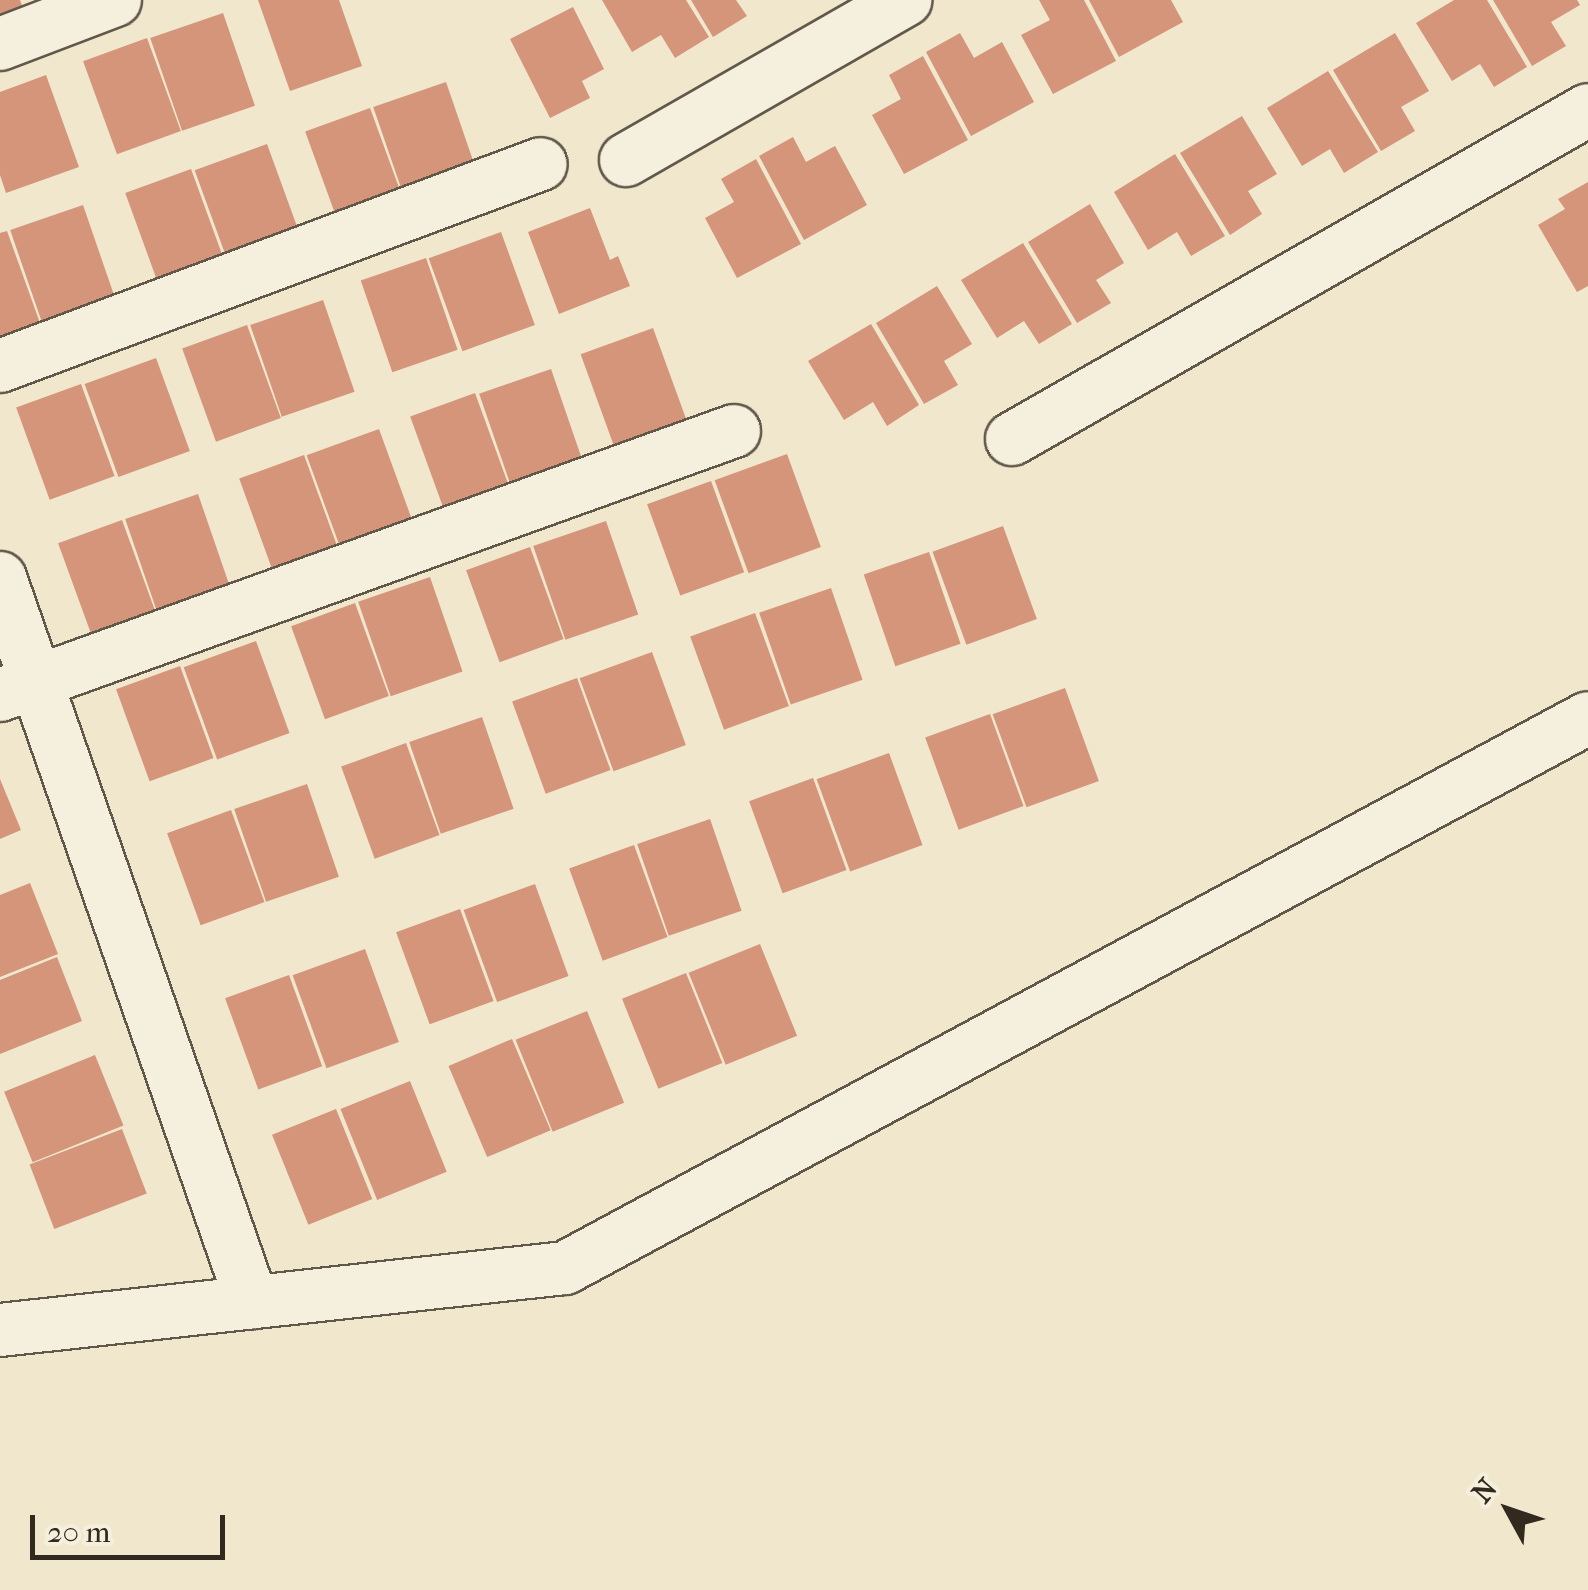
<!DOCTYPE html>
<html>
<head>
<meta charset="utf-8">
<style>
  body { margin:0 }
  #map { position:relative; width:1588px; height:1590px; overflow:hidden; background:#f0e7cd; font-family:"IM FELL French Canon",serif }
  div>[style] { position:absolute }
  .building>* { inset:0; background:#d4957b; transform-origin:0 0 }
  .roads { filter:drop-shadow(2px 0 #62584a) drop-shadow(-2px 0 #62584a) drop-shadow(0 2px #62584a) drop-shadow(0 -2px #62584a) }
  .minor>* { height:52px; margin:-26px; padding:0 26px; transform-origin:26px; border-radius:26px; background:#f5efde }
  span { translate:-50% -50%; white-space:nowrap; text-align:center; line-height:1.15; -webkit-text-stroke:8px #f5efde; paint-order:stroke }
  .north { position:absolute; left:1458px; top:1460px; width:100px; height:100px; -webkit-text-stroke:8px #f5efde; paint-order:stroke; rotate:310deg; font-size:28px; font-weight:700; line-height:40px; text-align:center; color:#32291f }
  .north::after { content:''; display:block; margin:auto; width:35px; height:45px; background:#32291f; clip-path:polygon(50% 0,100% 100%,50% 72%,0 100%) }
  .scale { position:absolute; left:30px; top:1515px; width:195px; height:45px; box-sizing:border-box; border:5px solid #32291f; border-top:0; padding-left:12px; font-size:30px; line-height:35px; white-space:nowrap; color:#32291f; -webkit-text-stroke:8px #f5efde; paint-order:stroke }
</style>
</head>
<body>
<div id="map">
  <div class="building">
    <div style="clip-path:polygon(0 0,20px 0,25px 13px,0 22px)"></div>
    <div style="clip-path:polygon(258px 0,339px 0,362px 66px,290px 91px)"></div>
    <div style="clip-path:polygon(602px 0,686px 0,709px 37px,675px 58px,661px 35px,632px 52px)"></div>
    <div style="clip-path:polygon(691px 0,736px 0,747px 16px,713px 37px)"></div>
    <div style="clip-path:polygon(1039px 0,1084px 0,1116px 61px,1053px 94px,1021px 35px,1050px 20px)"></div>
    <div style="clip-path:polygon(1089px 0,1171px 0,1183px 22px,1119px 57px)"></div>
    <div style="clip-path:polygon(1454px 0,1487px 0,1527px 67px,1494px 87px,1480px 64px,1452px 81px,1416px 23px)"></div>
    <div style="clip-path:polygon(1493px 0,1577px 0,1580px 5px,1551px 22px,1566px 46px,1532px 66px)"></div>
    <div style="clip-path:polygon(573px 7px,604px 69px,582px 81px,590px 98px,550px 118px,510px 39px)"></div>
    <div style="left:223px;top:13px;width:98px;height:77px;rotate:71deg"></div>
    <div style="clip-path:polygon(960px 33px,974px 58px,1002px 42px,1034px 102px,971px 136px,926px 52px)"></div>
    <div style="clip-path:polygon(1395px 33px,1429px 91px,1401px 107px,1415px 131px,1381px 151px,1333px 70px)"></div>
    <div style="left:147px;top:38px;width:99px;height:68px;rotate:70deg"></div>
    <div style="clip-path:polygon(923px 56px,968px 140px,904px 174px,872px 115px,901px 99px,889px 75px)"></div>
    <div style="clip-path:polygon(1328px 71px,1378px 152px,1344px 173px,1330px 149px,1302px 166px,1267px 108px)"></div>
    <div style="clip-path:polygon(46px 75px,79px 167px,6px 193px,0 175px,0 92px)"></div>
    <div style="left:446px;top:82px;width:98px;height:77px;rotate:71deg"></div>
    <div style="left:370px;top:108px;width:98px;height:69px;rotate:70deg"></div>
    <div style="clip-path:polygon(1242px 116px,1277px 174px,1248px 191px,1262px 214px,1230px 235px,1180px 153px)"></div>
    <div style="clip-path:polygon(793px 137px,806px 162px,835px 146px,867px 205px,804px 240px,759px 156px)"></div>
    <div style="left:267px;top:144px;width:99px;height:77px;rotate:70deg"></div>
    <div style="clip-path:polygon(1175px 154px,1225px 236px,1191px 256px,1177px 232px,1148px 250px,1114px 192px)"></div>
    <div style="clip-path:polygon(756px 159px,801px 244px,737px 278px,705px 218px,734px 202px,721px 179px)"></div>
    <div style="left:191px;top:169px;width:99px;height:70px;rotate:70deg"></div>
    <div style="clip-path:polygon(1588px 182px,1588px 286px,1577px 292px,1538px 225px,1565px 209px,1558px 199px)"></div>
    <div style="clip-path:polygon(1090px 204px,1124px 263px,1096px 280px,1111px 303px,1077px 323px,1028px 242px)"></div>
    <div style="left:83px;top:205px;width:98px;height:77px;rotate:71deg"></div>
    <div style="clip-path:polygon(590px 208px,610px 260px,618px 256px,630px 286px,559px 314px,528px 232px)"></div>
    <div style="clip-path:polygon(7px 231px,40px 323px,0 338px,0 233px)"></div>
    <div style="left:501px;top:232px;width:99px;height:77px;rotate:70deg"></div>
    <div style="clip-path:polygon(1023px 243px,1072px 324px,1039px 344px,1024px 321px,997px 338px,961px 280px)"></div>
    <div style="left:426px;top:258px;width:97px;height:69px;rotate:71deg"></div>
    <div style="clip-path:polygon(937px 286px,972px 344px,944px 361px,958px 385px,924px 404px,876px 323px)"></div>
    <div style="left:323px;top:300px;width:97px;height:77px;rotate:71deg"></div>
    <div style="clip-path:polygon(871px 324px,919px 405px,887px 426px,873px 402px,844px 420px,808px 361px)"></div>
    <div style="left:247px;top:325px;width:99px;height:69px;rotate:70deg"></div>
    <div style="left:653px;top:328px;width:98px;height:77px;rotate:70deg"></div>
    <div style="left:156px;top:358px;width:99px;height:76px;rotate:70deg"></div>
    <div style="left:551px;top:369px;width:97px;height:76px;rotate:71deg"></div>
    <div style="left:81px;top:384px;width:98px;height:69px;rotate:70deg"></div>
    <div style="left:475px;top:393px;width:99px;height:69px;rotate:70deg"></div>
    <div style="left:379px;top:429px;width:99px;height:77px;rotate:70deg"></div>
    <div style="left:787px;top:454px;width:99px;height:77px;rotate:70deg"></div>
    <div style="left:304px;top:455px;width:98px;height:69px;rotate:70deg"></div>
    <div style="left:711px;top:481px;width:97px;height:68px;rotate:70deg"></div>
    <div style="left:198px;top:494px;width:98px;height:77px;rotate:71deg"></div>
    <div style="left:122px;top:520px;width:98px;height:68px;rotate:70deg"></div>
    <div style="left:606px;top:521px;width:99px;height:77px;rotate:71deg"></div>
    <div style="left:1003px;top:526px;width:99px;height:75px;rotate:70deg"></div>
    <div style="left:530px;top:547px;width:98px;height:68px;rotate:70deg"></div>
    <div style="left:929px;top:552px;width:97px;height:69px;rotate:71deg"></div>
    <div style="left:430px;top:577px;width:100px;height:76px;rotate:71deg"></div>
    <div style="left:831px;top:588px;width:97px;height:76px;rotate:71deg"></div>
    <div style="left:355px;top:603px;width:99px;height:68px;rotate:70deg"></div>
    <div style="left:755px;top:613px;width:99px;height:69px;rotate:70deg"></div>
    <div style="left:256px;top:641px;width:98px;height:77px;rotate:70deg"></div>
    <div style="left:652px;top:652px;width:99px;height:77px;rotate:70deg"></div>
    <div style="left:180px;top:666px;width:98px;height:68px;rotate:70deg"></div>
    <div style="left:577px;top:678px;width:98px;height:69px;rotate:70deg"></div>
    <div style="left:1065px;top:688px;width:99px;height:77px;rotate:70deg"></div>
    <div style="left:990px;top:714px;width:98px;height:69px;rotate:70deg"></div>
    <div style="left:482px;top:717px;width:97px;height:77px;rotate:71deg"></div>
    <div style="left:406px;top:743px;width:98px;height:69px;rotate:70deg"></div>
    <div style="left:889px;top:753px;width:98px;height:77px;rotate:70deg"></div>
    <div style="left:813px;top:778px;width:98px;height:68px;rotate:70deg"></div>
    <div style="clip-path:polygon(0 779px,21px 830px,0 839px)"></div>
    <div style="left:307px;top:784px;width:98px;height:77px;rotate:71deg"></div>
    <div style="left:231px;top:810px;width:98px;height:68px;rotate:70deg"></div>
    <div style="left:710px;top:819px;width:97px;height:77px;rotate:71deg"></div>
    <div style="left:634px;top:845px;width:98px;height:69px;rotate:70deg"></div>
    <div style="clip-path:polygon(30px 883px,58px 954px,0 977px,0 895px)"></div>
    <div style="left:535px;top:884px;width:98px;height:76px;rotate:70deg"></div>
    <div style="left:460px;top:909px;width:98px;height:68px;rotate:70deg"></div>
    <div style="left:760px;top:944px;width:99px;height:77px;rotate:68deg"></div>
    <div style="left:365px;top:949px;width:99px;height:77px;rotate:70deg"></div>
    <div style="clip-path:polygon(57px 957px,82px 1021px,0 1054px,0 980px)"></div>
    <div style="left:686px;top:973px;width:97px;height:69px;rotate:68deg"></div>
    <div style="left:289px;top:975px;width:97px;height:68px;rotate:70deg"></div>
    <div style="left:587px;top:1011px;width:99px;height:77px;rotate:68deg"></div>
    <div style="left:512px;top:1039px;width:99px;height:69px;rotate:67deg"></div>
    <div style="left:95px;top:1055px;width:76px;height:98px;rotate:68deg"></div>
    <div style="left:410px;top:1081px;width:98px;height:75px;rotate:68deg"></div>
    <div style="left:336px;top:1109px;width:97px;height:69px;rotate:68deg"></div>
    <div style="left:122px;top:1129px;width:69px;height:99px;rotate:69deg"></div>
  </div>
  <div class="roads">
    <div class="minor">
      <div style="left:0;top:44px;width:123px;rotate:-20.9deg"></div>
      <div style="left:626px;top:160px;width:322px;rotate:-29.8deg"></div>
      <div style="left:0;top:366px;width:577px;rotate:-20.47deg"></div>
      <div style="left:1012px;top:439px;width:663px;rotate:-29.73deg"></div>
      <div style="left:0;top:578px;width:767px;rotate:70.81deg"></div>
      <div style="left:0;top:695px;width:780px;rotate:-19.78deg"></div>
      <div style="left:0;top:1330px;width:568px;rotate:-6.26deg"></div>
      <div style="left:565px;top:1268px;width:1161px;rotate:-28.26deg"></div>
    </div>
  </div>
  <div class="north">N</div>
  <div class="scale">20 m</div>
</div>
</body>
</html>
